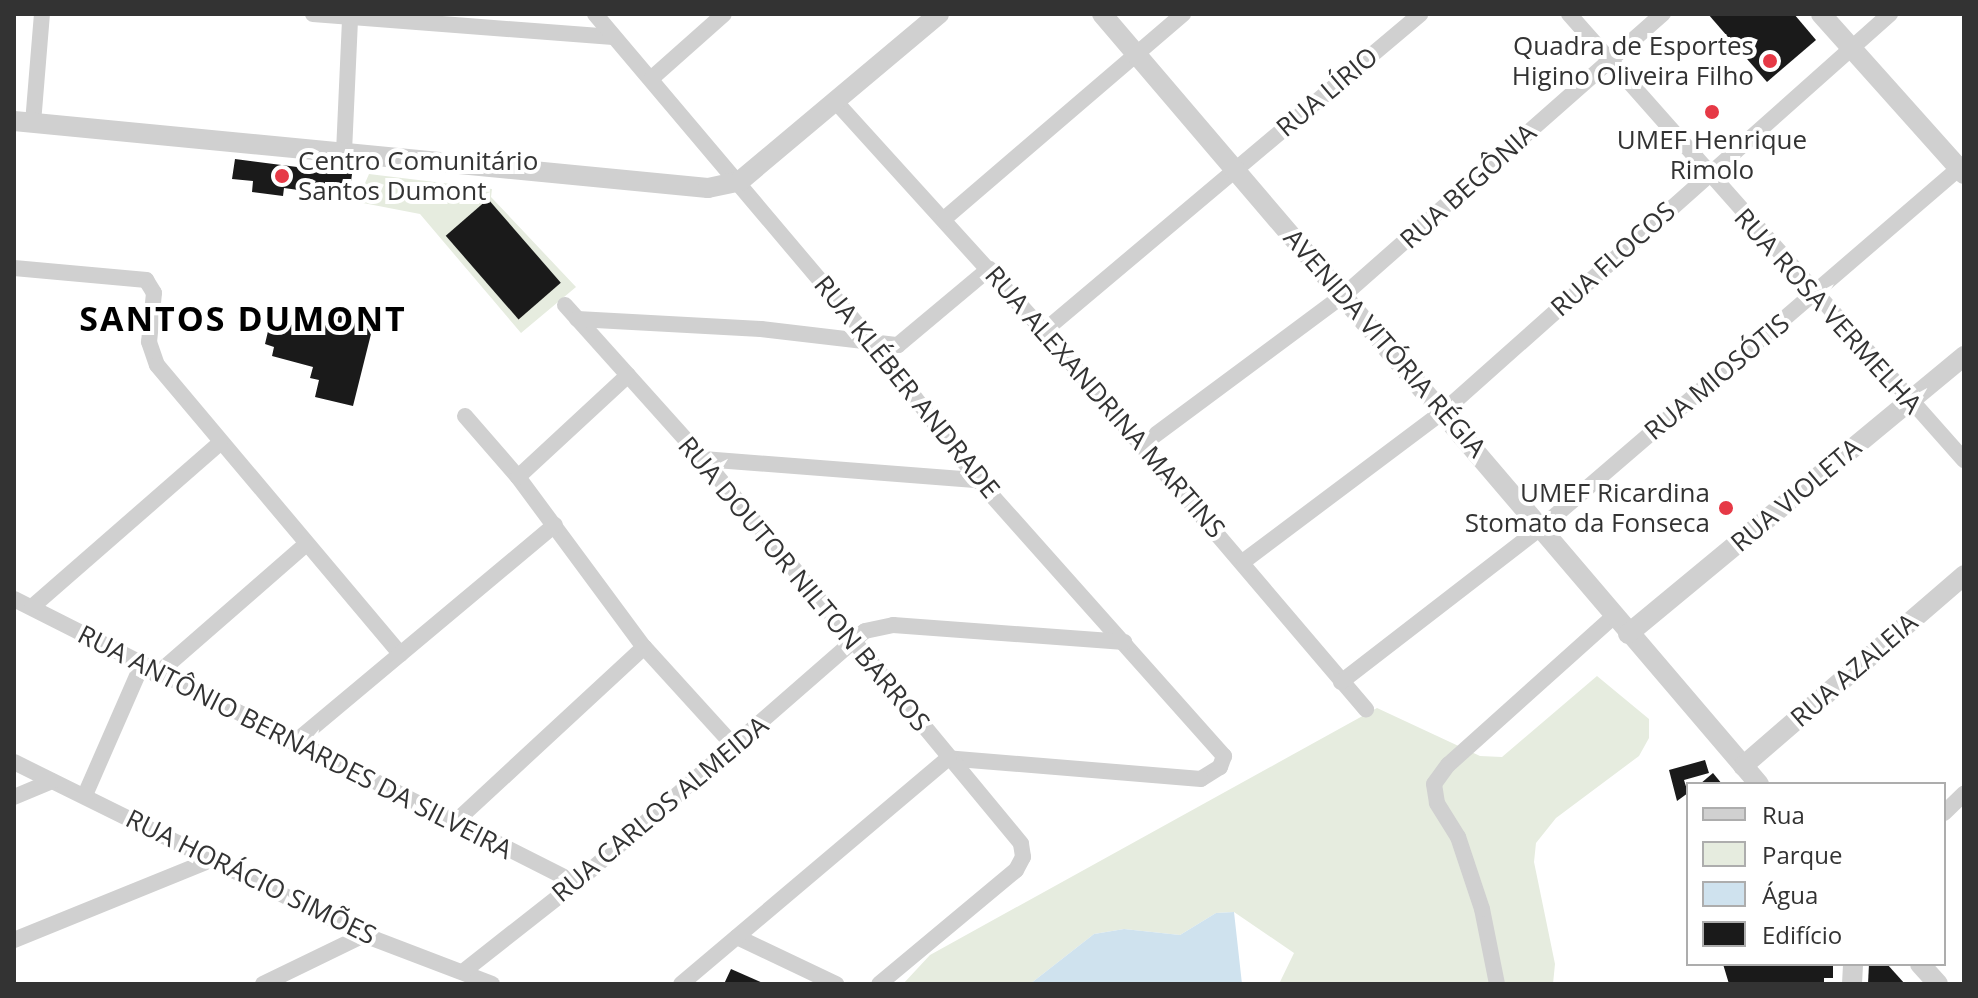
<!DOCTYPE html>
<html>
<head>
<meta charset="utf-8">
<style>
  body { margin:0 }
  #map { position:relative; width:1978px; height:998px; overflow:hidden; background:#fff; font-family:"Open Sans",sans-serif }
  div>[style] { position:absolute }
  .green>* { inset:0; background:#e6ecdf }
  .water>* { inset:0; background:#cfe2ee }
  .building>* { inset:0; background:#1a1a1a; transform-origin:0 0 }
  .minor>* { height:16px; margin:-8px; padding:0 8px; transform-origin:8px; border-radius:8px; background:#d0d0d0 }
  .tertiary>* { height:20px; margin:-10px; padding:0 10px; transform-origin:10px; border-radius:10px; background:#d0d0d0 }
  .dots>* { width:22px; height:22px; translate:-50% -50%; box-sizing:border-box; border:4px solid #fff; border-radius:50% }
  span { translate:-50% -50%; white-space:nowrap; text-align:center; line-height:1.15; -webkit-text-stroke:8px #fff; paint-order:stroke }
  .poi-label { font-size:26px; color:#333 }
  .right { translate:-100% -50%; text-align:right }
  .left { translate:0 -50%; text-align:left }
  .street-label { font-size:26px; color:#333 }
  .district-label { font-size:34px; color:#000; font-weight:700; letter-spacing:2px }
  .frame { position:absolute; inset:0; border:16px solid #333; pointer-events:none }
  .legend { position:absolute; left:1686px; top:782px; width:260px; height:184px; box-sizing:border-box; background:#fff; border:2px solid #adadad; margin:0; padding:10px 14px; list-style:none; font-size:24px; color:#333 }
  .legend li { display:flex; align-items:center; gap:16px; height:40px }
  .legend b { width:40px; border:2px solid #adadad }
</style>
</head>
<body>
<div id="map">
  <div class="green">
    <div style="clip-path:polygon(369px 174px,492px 189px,491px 197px,576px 287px,521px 333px,420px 214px,363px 203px,359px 197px)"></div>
    <div style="clip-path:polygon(1597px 676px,1649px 719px,1649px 738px,1639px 756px,1556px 818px,1536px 843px,1534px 862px,1555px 964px,1553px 984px,1279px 984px,1294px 953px,1234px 912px,1216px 913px,1180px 935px,1124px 929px,1094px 934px,1030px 984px,903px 984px,930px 955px,1377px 708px,1480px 756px,1502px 757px)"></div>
  </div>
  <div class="water">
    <div style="clip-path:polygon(1234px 912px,1242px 984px,1030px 984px,1094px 934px,1124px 929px,1180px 935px,1216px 913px)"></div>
  </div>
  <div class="building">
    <div style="clip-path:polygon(1708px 14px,1794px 14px,1816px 40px,1767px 82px)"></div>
    <div style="clip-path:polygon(235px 159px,352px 174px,349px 197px,284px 188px,283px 196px,252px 192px,253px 181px,232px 179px)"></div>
    <div style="left:488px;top:199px;width:111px;height:56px;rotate:49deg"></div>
    <div style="clip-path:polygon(339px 315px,372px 330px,353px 406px,315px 397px,319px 380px,310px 378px,313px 367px,272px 356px,274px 347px,265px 344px,269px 327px,279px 329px,280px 322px,322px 332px,326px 318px,337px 321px)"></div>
    <div style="clip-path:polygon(1705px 760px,1709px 773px,1684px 780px,1688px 793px,1677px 801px,1669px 770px)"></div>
    <div style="clip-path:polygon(1713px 773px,1722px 784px,1700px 784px)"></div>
    <div style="clip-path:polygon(1723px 964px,1833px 964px,1833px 978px,1824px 978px,1824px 984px,1729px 984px)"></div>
    <div style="clip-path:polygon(1869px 964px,1887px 964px,1905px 984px,1868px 984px)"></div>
    <div style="clip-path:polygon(731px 969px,765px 984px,724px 984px)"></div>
  </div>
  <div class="minor">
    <div style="left:313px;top:14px;width:301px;rotate:4.4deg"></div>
    <div style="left:595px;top:14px;width:431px;rotate:49.8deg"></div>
    <div style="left:873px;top:343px;width:173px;rotate:52.5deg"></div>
    <div style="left:978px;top:480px;width:370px;rotate:48.3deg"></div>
    <div style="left:1224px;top:756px;width:12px;rotate:110deg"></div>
    <div style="left:1220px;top:767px;width:22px;rotate:148deg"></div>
    <div style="left:1201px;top:779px;width:254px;rotate:-175.3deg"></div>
    <div style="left:1569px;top:14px;width:596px;rotate:48.47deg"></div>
    <div style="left:652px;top:78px;width:96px;rotate:-41.6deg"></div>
    <div style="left:836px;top:102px;width:309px;rotate:47.8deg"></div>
    <div style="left:1044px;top:331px;width:497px;rotate:49.6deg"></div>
    <div style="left:33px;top:123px;width:109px;rotate:-85.3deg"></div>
    <div style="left:344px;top:152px;width:134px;rotate:-87.4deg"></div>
    <div style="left:944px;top:219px;width:315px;rotate:-40.6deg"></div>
    <div style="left:14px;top:268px;width:133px;rotate:5.2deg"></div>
    <div style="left:146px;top:280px;width:15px;rotate:58deg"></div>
    <div style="left:154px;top:293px;width:49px;rotate:95.8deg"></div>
    <div style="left:149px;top:342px;width:24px;rotate:71deg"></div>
    <div style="left:157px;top:365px;width:378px;rotate:49.9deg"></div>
    <div style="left:565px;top:305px;width:207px;rotate:48.1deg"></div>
    <div style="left:703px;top:459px;width:499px;rotate:50.4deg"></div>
    <div style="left:1021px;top:844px;width:13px;rotate:81deg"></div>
    <div style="left:1023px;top:857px;width:15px;rotate:118deg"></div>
    <div style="left:1016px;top:870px;width:178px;rotate:140.2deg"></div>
    <div style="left:577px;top:319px;width:184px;rotate:3.1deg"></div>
    <div style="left:761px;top:329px;width:138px;rotate:6.7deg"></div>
    <div style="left:898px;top:345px;width:119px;rotate:-39.9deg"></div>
    <div style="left:1044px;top:331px;width:492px;rotate:-40.1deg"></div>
    <div style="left:465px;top:416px;width:81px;rotate:49deg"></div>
    <div style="left:518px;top:477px;width:212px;rotate:53.5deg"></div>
    <div style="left:644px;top:647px;width:135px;rotate:47.7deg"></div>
    <div style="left:1143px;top:444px;width:252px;rotate:-36.6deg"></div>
    <div style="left:1345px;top:294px;width:424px;rotate:-41.4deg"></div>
    <div style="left:703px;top:459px;width:276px;rotate:4.4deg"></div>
    <div style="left:518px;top:477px;width:150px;rotate:-42.8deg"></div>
    <div style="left:1244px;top:561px;width:251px;rotate:-36.9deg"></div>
    <div style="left:1445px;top:410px;width:596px;rotate:-41.67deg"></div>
    <div style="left:14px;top:599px;width:630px;rotate:26.81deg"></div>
    <div style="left:32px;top:607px;width:249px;rotate:-41.1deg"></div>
    <div style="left:156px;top:675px;width:199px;rotate:-41.1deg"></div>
    <div style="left:1341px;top:682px;width:255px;rotate:-37.7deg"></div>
    <div style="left:1543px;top:526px;width:555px;rotate:-40.69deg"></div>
    <div style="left:294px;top:743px;width:340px;rotate:-39.9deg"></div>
    <div style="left:14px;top:762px;width:390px;rotate:26.3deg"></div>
    <div style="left:364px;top:935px;width:137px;rotate:20.9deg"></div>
    <div style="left:85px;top:795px;width:140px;rotate:-66.4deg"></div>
    <div style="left:14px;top:797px;width:41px;rotate:-22.8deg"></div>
    <div style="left:1944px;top:813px;width:28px;rotate:-44deg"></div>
    <div style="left:454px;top:823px;width:259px;rotate:-42.8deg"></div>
    <div style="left:737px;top:937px;width:110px;rotate:25.4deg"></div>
    <div style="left:14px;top:940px;width:215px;rotate:-22.1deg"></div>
    <div style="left:464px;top:971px;width:142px;rotate:-38.2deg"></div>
    <div style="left:576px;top:883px;width:383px;rotate:-41.1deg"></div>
    <div style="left:865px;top:631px;width:29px;rotate:-12deg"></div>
    <div style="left:893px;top:625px;width:232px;rotate:4.2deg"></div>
    <div style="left:263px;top:984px;width:112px;rotate:-25.9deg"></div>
    <div style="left:681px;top:984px;width:350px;rotate:-40.2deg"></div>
    <div style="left:1497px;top:984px;width:76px;rotate:-101.3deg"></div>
    <div style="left:1482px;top:909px;width:76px;rotate:-108.4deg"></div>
    <div style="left:1458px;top:837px;width:40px;rotate:-122deg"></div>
    <div style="left:1437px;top:803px;width:19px;rotate:-99deg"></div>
    <div style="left:1434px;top:784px;width:24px;rotate:-54deg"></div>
    <div style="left:1448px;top:765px;width:222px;rotate:-41.9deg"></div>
  </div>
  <div class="tertiary">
    <div style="left:1102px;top:14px;width:1012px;rotate:49.53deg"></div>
    <div style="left:1821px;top:14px;width:215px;rotate:48.2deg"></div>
    <div style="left:14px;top:121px;width:697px;rotate:5.51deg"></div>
    <div style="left:708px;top:188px;width:33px;rotate:-12deg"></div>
    <div style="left:740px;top:181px;width:260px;rotate:-40deg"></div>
    <div style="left:1628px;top:634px;width:436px;rotate:-39.6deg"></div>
    <div style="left:1743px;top:766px;width:292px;rotate:-40.8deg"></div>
    <div style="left:1920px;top:964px;width:27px;rotate:48deg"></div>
    <div style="left:1852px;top:984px;width:20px;rotate:-87deg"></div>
  </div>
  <div class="dots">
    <div style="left:1770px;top:61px;background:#e63946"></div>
    <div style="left:1712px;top:112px;background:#e63946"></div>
    <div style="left:282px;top:176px;background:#e63946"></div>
    <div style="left:1726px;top:508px;background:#e63946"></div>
  </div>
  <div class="poi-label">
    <span class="right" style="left:1754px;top:61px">Quadra de Esportes<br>Higino Oliveira Filho</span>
    <span style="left:1712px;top:155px">UMEF Henrique<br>Rimolo</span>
    <span class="left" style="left:298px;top:176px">Centro Comunitário<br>Santos Dumont</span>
    <span class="right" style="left:1710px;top:508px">UMEF Ricardina<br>Stomato da Fonseca</span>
  </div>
  <div class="street-label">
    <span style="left:1327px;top:92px;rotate:-40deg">RUA LÍRIO</span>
    <span style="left:1468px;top:186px;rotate:-42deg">RUA BEGÔNIA</span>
    <span style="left:1613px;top:259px;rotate:-42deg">RUA FLOCOS</span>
    <span style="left:1828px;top:311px;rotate:48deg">RUA ROSA VERMELHA</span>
    <span style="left:1385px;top:343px;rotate:49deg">AVENIDA VITÓRIA RÉGIA</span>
    <span style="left:1717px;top:377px;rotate:-40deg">RUA MIOSÓTIS</span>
    <span style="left:907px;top:387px;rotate:51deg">RUA KLÉBER ANDRADE</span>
    <span style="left:1105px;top:402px;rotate:49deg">RUA ALEXANDRINA MARTINS</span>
    <span style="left:1796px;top:495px;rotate:-40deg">RUA VIOLETA</span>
    <span style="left:804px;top:584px;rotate:50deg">RUA DOUTOR NILTON BARROS</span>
    <span style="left:1854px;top:670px;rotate:-41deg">RUA AZALEIA</span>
    <span style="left:295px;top:742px;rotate:27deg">RUA ANTÔNIO BERNARDES DA SILVEIRA</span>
    <span style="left:660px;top:809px;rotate:-40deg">RUA CARLOS ALMEIDA</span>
    <span style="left:251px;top:877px;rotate:26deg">RUA HORÁCIO SIMÕES</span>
  </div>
  <div class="district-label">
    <span style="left:243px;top:319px">SANTOS DUMONT</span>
  </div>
  <div class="frame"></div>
  <ul class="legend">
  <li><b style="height:10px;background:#d0d0d0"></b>Rua</li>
  <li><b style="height:22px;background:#e6ecdf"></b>Parque</li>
  <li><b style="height:22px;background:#cfe2ee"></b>Água</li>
  <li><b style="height:22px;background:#1a1a1a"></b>Edifício</li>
  </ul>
</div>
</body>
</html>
